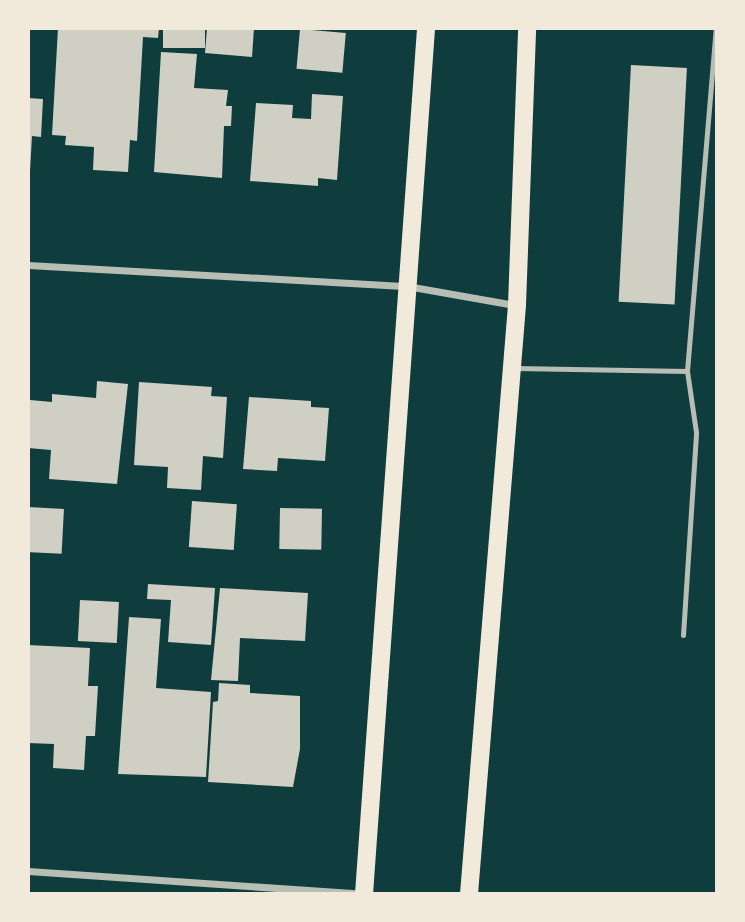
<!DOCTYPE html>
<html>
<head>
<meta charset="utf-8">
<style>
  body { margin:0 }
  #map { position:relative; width:745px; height:922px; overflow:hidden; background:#0f3d3e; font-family:"Space Grotesk",sans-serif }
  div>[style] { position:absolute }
  .building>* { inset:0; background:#cfcfc3; transform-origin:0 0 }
  .service>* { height:5px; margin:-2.5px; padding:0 2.5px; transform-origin:2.5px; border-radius:2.5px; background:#b8beb3 }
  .minor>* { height:7px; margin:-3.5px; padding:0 3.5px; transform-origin:3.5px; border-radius:3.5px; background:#b8beb3 }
  .primary>* { height:18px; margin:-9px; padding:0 9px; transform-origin:9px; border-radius:9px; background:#f1e9da }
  span { translate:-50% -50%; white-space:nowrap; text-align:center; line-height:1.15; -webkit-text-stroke:5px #f1e9da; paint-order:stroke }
  .frame { position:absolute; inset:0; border:30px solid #f1e9da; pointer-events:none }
</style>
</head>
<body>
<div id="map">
  <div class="building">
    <div style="clip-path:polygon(58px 28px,159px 28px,158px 38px,143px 37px,137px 141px,130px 140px,128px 172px,93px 170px,94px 147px,65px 145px,66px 136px,52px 135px)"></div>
    <div style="left:163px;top:28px;width:42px;height:20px"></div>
    <div style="clip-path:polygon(207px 28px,254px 28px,252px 57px,205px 53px)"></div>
    <div style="left:300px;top:29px;width:46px;height:40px;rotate:5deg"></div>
    <div style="clip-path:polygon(161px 52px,197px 54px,194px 88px,228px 90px,226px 106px,232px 106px,231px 126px,224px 126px,222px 178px,154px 172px)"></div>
    <div style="left:631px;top:65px;width:56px;height:237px;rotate:3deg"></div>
    <div style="clip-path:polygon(312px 94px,343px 96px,337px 180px,318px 178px,318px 186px,250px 181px,256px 103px,293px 105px,292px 118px,311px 119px)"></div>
    <div style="clip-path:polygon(28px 98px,43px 99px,41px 137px,32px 136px,30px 171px)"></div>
    <div style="clip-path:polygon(97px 381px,128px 384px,117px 484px,49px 479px,51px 450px,28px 448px,30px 400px,52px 402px,52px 394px,96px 398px)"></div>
    <div style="clip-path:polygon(139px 382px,212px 387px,211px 396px,227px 397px,223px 458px,203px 456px,201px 490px,167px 488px,168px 467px,134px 465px)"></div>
    <div style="clip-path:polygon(249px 397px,311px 401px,311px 407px,329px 408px,325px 461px,278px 458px,277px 471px,243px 469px)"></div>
    <div style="left:192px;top:501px;width:45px;height:46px;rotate:4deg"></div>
    <div style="left:28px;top:507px;width:36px;height:45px;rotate:3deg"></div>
    <div style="left:280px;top:508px;width:42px;height:41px;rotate:1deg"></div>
    <div style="clip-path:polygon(148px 584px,215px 588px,211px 645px,168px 642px,171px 600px,147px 599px)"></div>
    <div style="clip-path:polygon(220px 588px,308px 593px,305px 641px,240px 638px,238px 681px,211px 680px)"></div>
    <div style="left:80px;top:600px;width:39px;height:41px;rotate:3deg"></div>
    <div style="clip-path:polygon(129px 617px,161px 619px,156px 688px,211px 692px,206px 777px,118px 774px)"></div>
    <div style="clip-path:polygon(28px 645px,90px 648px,88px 686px,98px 686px,95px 736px,86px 736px,84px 770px,53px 768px,54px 744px,28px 743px)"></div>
    <div style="clip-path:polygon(219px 683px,250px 685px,250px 693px,300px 696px,300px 749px,293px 787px,208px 782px,213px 702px,218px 701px)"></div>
  </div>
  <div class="service">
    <div style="left:515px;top:368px;width:172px;rotate:1deg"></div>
    <div style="left:683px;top:635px;width:203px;rotate:-86.3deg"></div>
    <div style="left:696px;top:432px;width:62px;rotate:-98.4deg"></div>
    <div style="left:687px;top:371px;width:344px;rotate:-85.2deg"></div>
  </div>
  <div class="minor">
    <div style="left:28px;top:265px;width:380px;rotate:3.2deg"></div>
    <div style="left:407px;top:286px;width:110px;rotate:10deg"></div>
    <div style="left:28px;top:871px;width:336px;rotate:3.9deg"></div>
  </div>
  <div class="primary">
    <div style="left:364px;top:894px;width:868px;rotate:-85.9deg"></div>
    <div style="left:469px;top:894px;width:591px;rotate:-85.34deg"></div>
    <div style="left:517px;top:305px;width:277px;rotate:-87.9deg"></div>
  </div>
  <div class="frame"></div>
</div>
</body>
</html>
